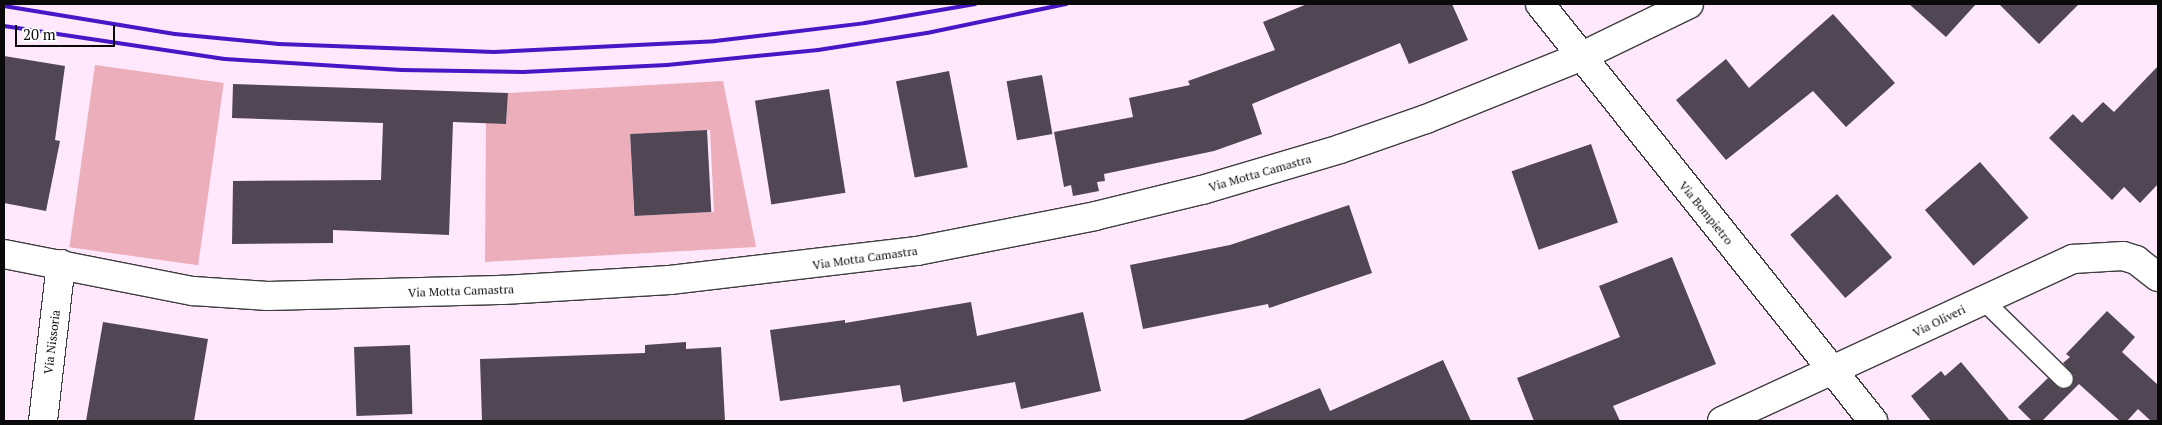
<!DOCTYPE html>
<html>
<head>
<meta charset="utf-8">
<style>
  body { margin:0 }
  #map { position:relative; width:2162px; height:425px; overflow:hidden; background:#ffe7fc; font-family:"PT Serif",serif }
  div>[style] { position:absolute }
  .green>* { inset:0; background:#ecaeba; transform-origin:0 0 }
  .building>* { inset:0; background:#504654; transform-origin:0 0 }
  .roads { filter:drop-shadow(1px 0 #3d3d3d) drop-shadow(-1px 0 #3d3d3d) drop-shadow(0 1px #3d3d3d) drop-shadow(0 -1px #3d3d3d) }
  .lane>* { height:18px; margin:-9px; padding:0 9px; transform-origin:9px; border-radius:9px; background:#fff }
  .street>* { height:28px; margin:-14px; padding:0 14px; transform-origin:14px; border-radius:14px; background:#fff }
  .rail>* { height:4px; margin:-2px; padding:0 2px; transform-origin:2px; border-radius:2px; background:#4617c5 }
  span { translate:-50% -50%; white-space:nowrap; text-align:center; line-height:1.15; -webkit-text-stroke:5px #fff; paint-order:stroke }
  .street-label { font-size:12px; color:#0a0a0a }
  .frame { position:absolute; inset:0; border:5px solid #0a0a0a; pointer-events:none }
  .scale { position:absolute; left:15px; top:25px; width:100px; height:22px; box-sizing:border-box; border:2px solid #0a0a0a; border-top:0; padding-left:6px; font-size:15px; line-height:18px; white-space:nowrap; color:#0a0a0a; -webkit-text-stroke:4px #fff; paint-order:stroke }
</style>
</head>
<body>
<div id="map">
  <div class="green">
    <div style="left:95px;top:65px;width:130px;height:184px;rotate:8deg"></div>
    <div style="clip-path:polygon(evenodd,723px 81px,756px 247px,485px 262px,486px 123px,506px 124px,508px 93px,723px 81px,710px 130px,714px 212px,634px 216px,630px 134px,710px 130px)"></div>
  </div>
  <div class="building">
    <div style="clip-path:polygon(1307px 4px,1452px 4px,1468px 40px,1409px 64px,1400px 43px,1252px 104px,1262px 134px,1214px 151px,1104px 174px,1105px 181px,1097px 182px,1099px 191px,1073px 196px,1071px 185px,1064px 187px,1054px 132px,1133px 117px,1129px 98px,1190px 85px,1188px 81px,1275px 50px,1263px 22px)"></div>
    <div style="clip-path:polygon(1909px 4px,1976px 4px,1946px 37px)"></div>
    <div style="clip-path:polygon(1999px 4px,2079px 4px,2039px 44px)"></div>
    <div style="clip-path:polygon(1833px 14px,1895px 83px,1846px 127px,1813px 91px,1726px 160px,1676px 100px,1726px 59px,1749px 88px)"></div>
    <div style="clip-path:polygon(4px 56px,65px 66px,55px 140px,60px 141px,46px 211px,4px 203px)"></div>
    <div style="clip-path:polygon(2158px 66px,2158px 184px,2140px 203px,2124px 187px,2112px 200px,2049px 138px,2073px 114px,2082px 123px,2103px 102px,2114px 112px)"></div>
    <div style="left:949px;top:71px;width:98px;height:54px;rotate:79deg"></div>
    <div style="left:1042px;top:75px;width:60px;height:36px;rotate:80deg"></div>
    <div style="clip-path:polygon(233px 84px,508px 93px,506px 124px,453px 122px,449px 235px,333px 230px,333px 243px,232px 244px,233px 181px,381px 180px,383px 123px,232px 118px)"></div>
    <div style="left:829px;top:89px;width:105px;height:75px;rotate:81deg"></div>
    <div style="left:707px;top:130px;width:82px;height:77px;rotate:87deg"></div>
    <div style="left:1591px;top:144px;width:83px;height:84px;rotate:71deg"></div>
    <div style="left:1980px;top:162px;width:74px;height:73px;rotate:49deg"></div>
    <div style="left:1837px;top:194px;width:84px;height:62px;rotate:49deg"></div>
    <div style="clip-path:polygon(1349px 205px,1372px 273px,1269px 308px,1268px 304px,1143px 329px,1130px 265px,1230px 245px)"></div>
    <div style="clip-path:polygon(1672px 257px,1716px 364px,1613px 406px,1620px 421px,1534px 421px,1517px 378px,1620px 337px,1599px 286px)"></div>
    <div style="clip-path:polygon(971px 302px,977px 336px,1083px 312px,1101px 391px,1021px 409px,1015px 382px,903px 402px,900px 385px,780px 401px,770px 330px,845px 320px,845px 323px)"></div>
    <div style="clip-path:polygon(2107px 311px,2135px 337px,2122px 352px,2158px 385px,2158px 421px,2151px 421px,2138px 409px,2127px 421px,2120px 421px,2079px 384px,2042px 421px,2032px 421px,2018px 407px,2048px 378px,2061px 389px,2072px 386px,2074px 376px,2063px 363px,2070px 357px,2066px 354px)"></div>
    <div style="clip-path:polygon(103px 322px,208px 339px,194px 421px,86px 421px)"></div>
    <div style="clip-path:polygon(686px 342px,686px 349px,721px 347px,725px 421px,482px 421px,480px 359px,645px 353px,645px 345px)"></div>
    <div style="left:410px;top:345px;width:69px;height:56px;rotate:88deg"></div>
    <div style="clip-path:polygon(1443px 360px,1471px 421px,1241px 421px,1320px 388px,1330px 411px)"></div>
    <div style="clip-path:polygon(1961px 362px,2010px 421px,1931px 421px,1911px 396px,1941px 371px,1945px 376px)"></div>
  </div>
  <div class="roads">
    <div class="lane">
      <div style="left:1983px;top:300px;width:113px;rotate:44.3deg"></div>
    </div>
    <div class="street">
      <div style="left:1540px;top:4px;width:534px;rotate:51.39deg"></div>
      <div style="left:4px;top:254px;width:193px;rotate:11.1deg"></div>
      <div style="left:193px;top:291px;width:75px;rotate:3.8deg"></div>
      <div style="left:268px;top:296px;width:235px;rotate:-1.5deg"></div>
      <div style="left:503px;top:290px;width:167px;rotate:-3.4deg"></div>
      <div style="left:670px;top:280px;width:249px;rotate:-6.7deg"></div>
      <div style="left:917px;top:251px;width:181px;rotate:-11.1deg"></div>
      <div style="left:1095px;top:216px;width:110px;rotate:-13.7deg"></div>
      <div style="left:1202px;top:190px;width:144px;rotate:-16.5deg"></div>
      <div style="left:1340px;top:149px;width:91px;rotate:-19.2deg"></div>
      <div style="left:1426px;top:119px;width:166px;rotate:-21.9deg"></div>
      <div style="left:1580px;top:57px;width:121px;rotate:-25.9deg"></div>
      <div style="left:43px;top:421px;width:158px;rotate:-83.5deg"></div>
      <div style="left:1722px;top:421px;width:387px;rotate:-24.8deg"></div>
      <div style="left:2073px;top:259px;width:50px;rotate:-3.4deg"></div>
      <div style="left:2123px;top:256px;width:14px;rotate:17deg"></div>
      <div style="left:2136px;top:260px;width:28px;rotate:38deg"></div>
    </div>
  </div>
  <div class="rail">
    <div style="left:4px;top:6px;width:173px;rotate:9.3deg"></div>
    <div style="left:175px;top:34px;width:104px;rotate:5.5deg"></div>
    <div style="left:279px;top:44px;width:215px;rotate:2.1deg"></div>
    <div style="left:494px;top:52px;width:221px;rotate:-2.8deg"></div>
    <div style="left:715px;top:41px;width:151px;rotate:-6.8deg"></div>
    <div style="left:865px;top:23px;width:112px;rotate:-9.8deg"></div>
    <div style="left:4px;top:26px;width:223px;rotate:8.5deg"></div>
    <div style="left:225px;top:59px;width:177px;rotate:3.6deg"></div>
    <div style="left:402px;top:70px;width:121px;rotate:0.9deg"></div>
    <div style="left:523px;top:72px;width:144px;rotate:-2.8deg"></div>
    <div style="left:667px;top:65px;width:152px;rotate:-5.7deg"></div>
    <div style="left:818px;top:50px;width:110px;rotate:-8.9deg"></div>
    <div style="left:927px;top:33px;width:142px;rotate:-11.8deg"></div>
  </div>
  <div class="street-label">
    <span style="left:1260px;top:173px;rotate:-16deg">Via Motta Camastra</span>
    <span style="left:1706px;top:213px;rotate:51deg">Via Bompietro</span>
    <span style="left:865px;top:258px;rotate:-8deg">Via Motta Camastra</span>
    <span style="left:461px;top:291px;rotate:-2deg">Via Motta Camastra</span>
    <span style="left:1939px;top:321px;rotate:-26deg">Via Oliveri</span>
    <span style="left:52px;top:342px;rotate:-83deg">Via Nissoria</span>
  </div>
  <div class="frame"></div>
  <div class="scale">20 m</div>
</div>
</body>
</html>
